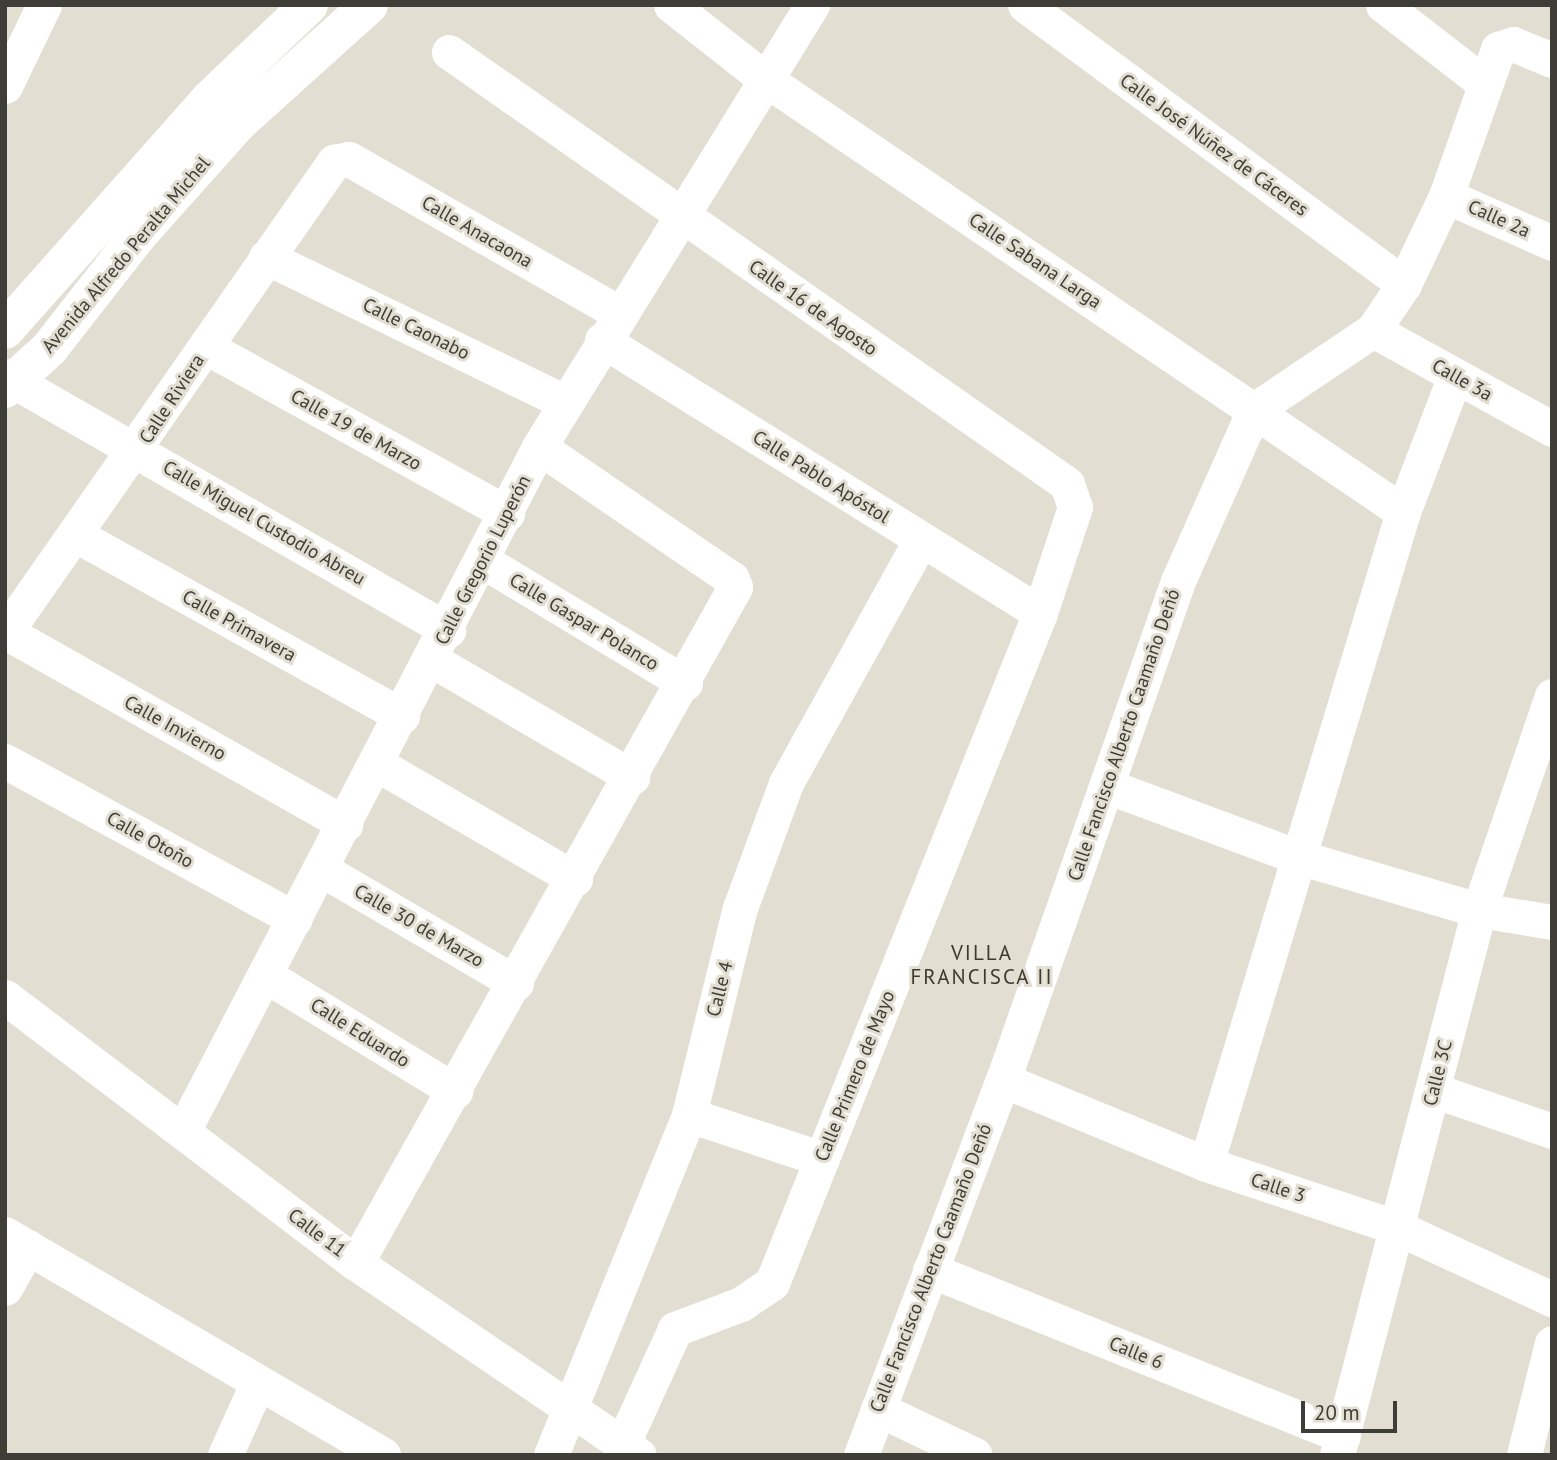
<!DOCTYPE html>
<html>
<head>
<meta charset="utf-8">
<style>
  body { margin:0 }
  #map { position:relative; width:1557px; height:1460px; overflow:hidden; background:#e2ded1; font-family:"PT Sans",sans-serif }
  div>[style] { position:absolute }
  .minor>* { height:35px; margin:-17.5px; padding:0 17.5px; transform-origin:17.5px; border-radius:17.5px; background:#fff }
  .secondary>* { height:38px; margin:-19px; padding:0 19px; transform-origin:19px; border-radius:19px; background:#fff }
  span { translate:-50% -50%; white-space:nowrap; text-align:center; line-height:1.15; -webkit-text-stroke:6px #e2ded1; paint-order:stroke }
  .street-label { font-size:19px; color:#3e3d37 }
  .neighbourhood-label { font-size:21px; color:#3e3a30; letter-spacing:2px }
  .frame { position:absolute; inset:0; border:7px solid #3e3d37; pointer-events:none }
  .scale { position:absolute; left:1301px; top:1401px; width:96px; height:32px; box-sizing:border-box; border:4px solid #3e3d37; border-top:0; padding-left:9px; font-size:21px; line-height:24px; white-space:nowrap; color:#3e3d37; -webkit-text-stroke:5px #e2ded1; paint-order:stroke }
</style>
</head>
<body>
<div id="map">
  <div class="minor">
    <div style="left:671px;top:5px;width:120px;rotate:38.2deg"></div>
    <div style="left:765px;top:79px;width:771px;rotate:34.16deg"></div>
    <div style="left:1025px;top:5px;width:471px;rotate:36.4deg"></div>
    <div style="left:1383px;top:5px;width:128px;rotate:37.7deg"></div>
    <div style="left:449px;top:52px;width:754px;rotate:34.95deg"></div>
    <div style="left:1067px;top:484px;width:24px;rotate:71deg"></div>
    <div style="left:1075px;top:507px;width:112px;rotate:108.3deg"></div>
    <div style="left:1040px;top:613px;width:722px;rotate:111.8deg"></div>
    <div style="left:772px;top:1283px;width:37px;rotate:146deg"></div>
    <div style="left:741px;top:1304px;width:71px;rotate:159.3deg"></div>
    <div style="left:675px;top:1329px;width:125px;rotate:114.5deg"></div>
    <div style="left:5px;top:86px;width:90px;rotate:-64.3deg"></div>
    <div style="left:1446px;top:196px;width:116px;rotate:23.9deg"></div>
    <div style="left:266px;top:257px;width:332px;rotate:25.9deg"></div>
    <div style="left:1373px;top:330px;width:205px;rotate:28.9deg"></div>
    <div style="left:602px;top:340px;width:516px;rotate:31.93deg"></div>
    <div style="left:206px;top:347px;width:344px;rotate:28.9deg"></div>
    <div style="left:5px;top:376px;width:511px;rotate:29.83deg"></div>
    <div style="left:76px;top:535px;width:373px;rotate:29deg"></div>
    <div style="left:483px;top:561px;width:236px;rotate:31.1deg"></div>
    <div style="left:6px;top:632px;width:390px;rotate:29.5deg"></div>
    <div style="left:5px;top:633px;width:575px;rotate:-55.07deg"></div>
    <div style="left:334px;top:162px;width:15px;rotate:-11deg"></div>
    <div style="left:349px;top:159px;width:311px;rotate:29.7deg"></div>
    <div style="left:432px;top:660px;width:232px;rotate:30.3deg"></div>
    <div style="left:5px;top:761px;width:330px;rotate:28.6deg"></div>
    <div style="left:377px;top:764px;width:229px;rotate:30.1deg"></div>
    <div style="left:1107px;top:786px;width:201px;rotate:20.4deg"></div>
    <div style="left:1295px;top:856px;width:192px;rotate:16.4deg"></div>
    <div style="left:1479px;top:910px;width:74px;rotate:9.3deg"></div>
    <div style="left:321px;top:869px;width:226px;rotate:30.3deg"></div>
    <div style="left:265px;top:975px;width:223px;rotate:31.4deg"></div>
    <div style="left:5px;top:997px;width:440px;rotate:37.2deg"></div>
    <div style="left:356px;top:1263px;width:342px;rotate:34.2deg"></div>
    <div style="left:1003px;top:1080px;width:220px;rotate:22.5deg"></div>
    <div style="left:1206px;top:1164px;width:202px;rotate:18.4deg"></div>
    <div style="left:1398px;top:1228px;width:170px;rotate:24.8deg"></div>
    <div style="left:1433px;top:1090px;width:126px;rotate:19deg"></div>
    <div style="left:689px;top:1115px;width:140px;rotate:18.3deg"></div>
    <div style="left:183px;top:1131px;width:771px;rotate:-62.5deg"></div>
    <div style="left:539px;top:447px;width:520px;rotate:-58.3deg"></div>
    <div style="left:1206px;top:1164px;width:681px;rotate:-73.19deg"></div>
    <div style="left:1403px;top:512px;width:146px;rotate:-69.1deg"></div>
    <div style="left:5px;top:1234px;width:438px;rotate:30.3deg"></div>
    <div style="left:356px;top:1263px;width:775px;rotate:-60.72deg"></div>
    <div style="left:735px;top:587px;width:9px;rotate:-111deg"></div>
    <div style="left:732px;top:579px;width:234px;rotate:-145.6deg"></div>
    <div style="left:930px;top:1270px;width:445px;rotate:21.9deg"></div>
    <div style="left:5px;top:1288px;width:47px;rotate:-60.7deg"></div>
    <div style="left:878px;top:1409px;width:107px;rotate:25.4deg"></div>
    <div style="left:225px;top:1455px;width:80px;rotate:-65.7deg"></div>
    <div style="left:551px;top:1455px;width:367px;rotate:-67.9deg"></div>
    <div style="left:689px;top:1115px;width:213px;rotate:-76.2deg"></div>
    <div style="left:740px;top:908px;width:133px;rotate:-69.8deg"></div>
    <div style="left:786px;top:783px;width:279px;rotate:-61deg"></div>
    <div style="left:861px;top:1455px;width:401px;rotate:-69.3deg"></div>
    <div style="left:1003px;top:1080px;width:529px;rotate:-70.67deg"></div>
    <div style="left:1178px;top:581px;width:187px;rotate:-66deg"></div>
    <div style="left:1254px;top:410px;width:143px;rotate:-33.9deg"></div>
    <div style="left:1373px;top:330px;width:55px;rotate:-56deg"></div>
    <div style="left:1404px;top:284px;width:98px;rotate:-64.5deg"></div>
    <div style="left:1446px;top:196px;width:156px;rotate:-70.5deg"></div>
    <div style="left:1498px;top:49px;width:16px;rotate:-18deg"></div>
    <div style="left:1513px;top:44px;width:42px;rotate:22.3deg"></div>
    <div style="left:1337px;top:1455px;width:563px;rotate:-75.4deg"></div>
    <div style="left:1479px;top:910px;width:226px;rotate:-71.2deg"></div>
    <div style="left:1524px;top:1455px;width:115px;rotate:-76deg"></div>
  </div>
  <div class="secondary">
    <div style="left:5px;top:330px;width:310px;rotate:-48.4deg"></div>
    <div style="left:211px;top:98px;width:135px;rotate:-43.5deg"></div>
    <div style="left:5px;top:389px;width:59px;rotate:-42.3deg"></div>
    <div style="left:49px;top:349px;width:145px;rotate:-52deg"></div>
    <div style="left:138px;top:235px;width:150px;rotate:-48.2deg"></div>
    <div style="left:238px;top:123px;width:176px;rotate:-42deg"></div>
  </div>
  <div class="street-label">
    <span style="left:1214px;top:145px;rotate:36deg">Calle José Núñez de Cáceres</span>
    <span style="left:1499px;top:219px;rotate:24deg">Calle 2a</span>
    <span style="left:477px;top:232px;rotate:30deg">Calle Anacaona</span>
    <span style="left:126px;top:255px;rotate:-50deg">Avenida Alfredo Peralta Michel</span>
    <span style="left:1035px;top:261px;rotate:34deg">Calle Sabana Larga</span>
    <span style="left:813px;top:308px;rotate:35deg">Calle 16 de Agosto</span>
    <span style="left:416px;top:329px;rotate:26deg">Calle Caonabo</span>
    <span style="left:1462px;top:380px;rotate:29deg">Calle 3a</span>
    <span style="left:172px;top:399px;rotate:-57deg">Calle Riviera</span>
    <span style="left:356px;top:430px;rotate:29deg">Calle 19 de Marzo</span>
    <span style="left:821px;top:477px;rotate:32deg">Calle Pablo Apóstol</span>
    <span style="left:264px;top:523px;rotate:30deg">Calle Miguel Custodio Abreu</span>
    <span style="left:483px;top:560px;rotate:-63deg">Calle Gregorio Luperón</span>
    <span style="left:584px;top:622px;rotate:31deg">Calle Gaspar Polanco</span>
    <span style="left:239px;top:626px;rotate:29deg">Calle Primavera</span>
    <span style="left:175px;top:728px;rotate:29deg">Calle Invierno</span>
    <span style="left:1124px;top:735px;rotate:-71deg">Calle Fancisco Alberto Caamaño Deñó</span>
    <span style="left:150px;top:840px;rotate:29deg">Calle Otoño</span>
    <span style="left:419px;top:926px;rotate:30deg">Calle 30 de Marzo</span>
    <span style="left:720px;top:989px;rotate:-76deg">Calle 4</span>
    <span style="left:360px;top:1033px;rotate:32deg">Calle Eduardo</span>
    <span style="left:1438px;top:1073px;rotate:-76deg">Calle 3C</span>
    <span style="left:855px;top:1076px;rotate:-68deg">Calle Primero de Mayo</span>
    <span style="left:1278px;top:1188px;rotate:18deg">Calle 3</span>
    <span style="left:317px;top:1233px;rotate:37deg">Calle 11</span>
    <span style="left:931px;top:1268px;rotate:-69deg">Calle Fancisco Alberto Caamaño Deñó</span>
    <span style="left:1136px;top:1353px;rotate:22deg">Calle 6</span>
  </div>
  <div class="neighbourhood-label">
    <span style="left:982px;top:965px">VILLA<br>FRANCISCA II</span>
  </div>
  <div class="frame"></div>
  <div class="scale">20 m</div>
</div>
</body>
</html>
